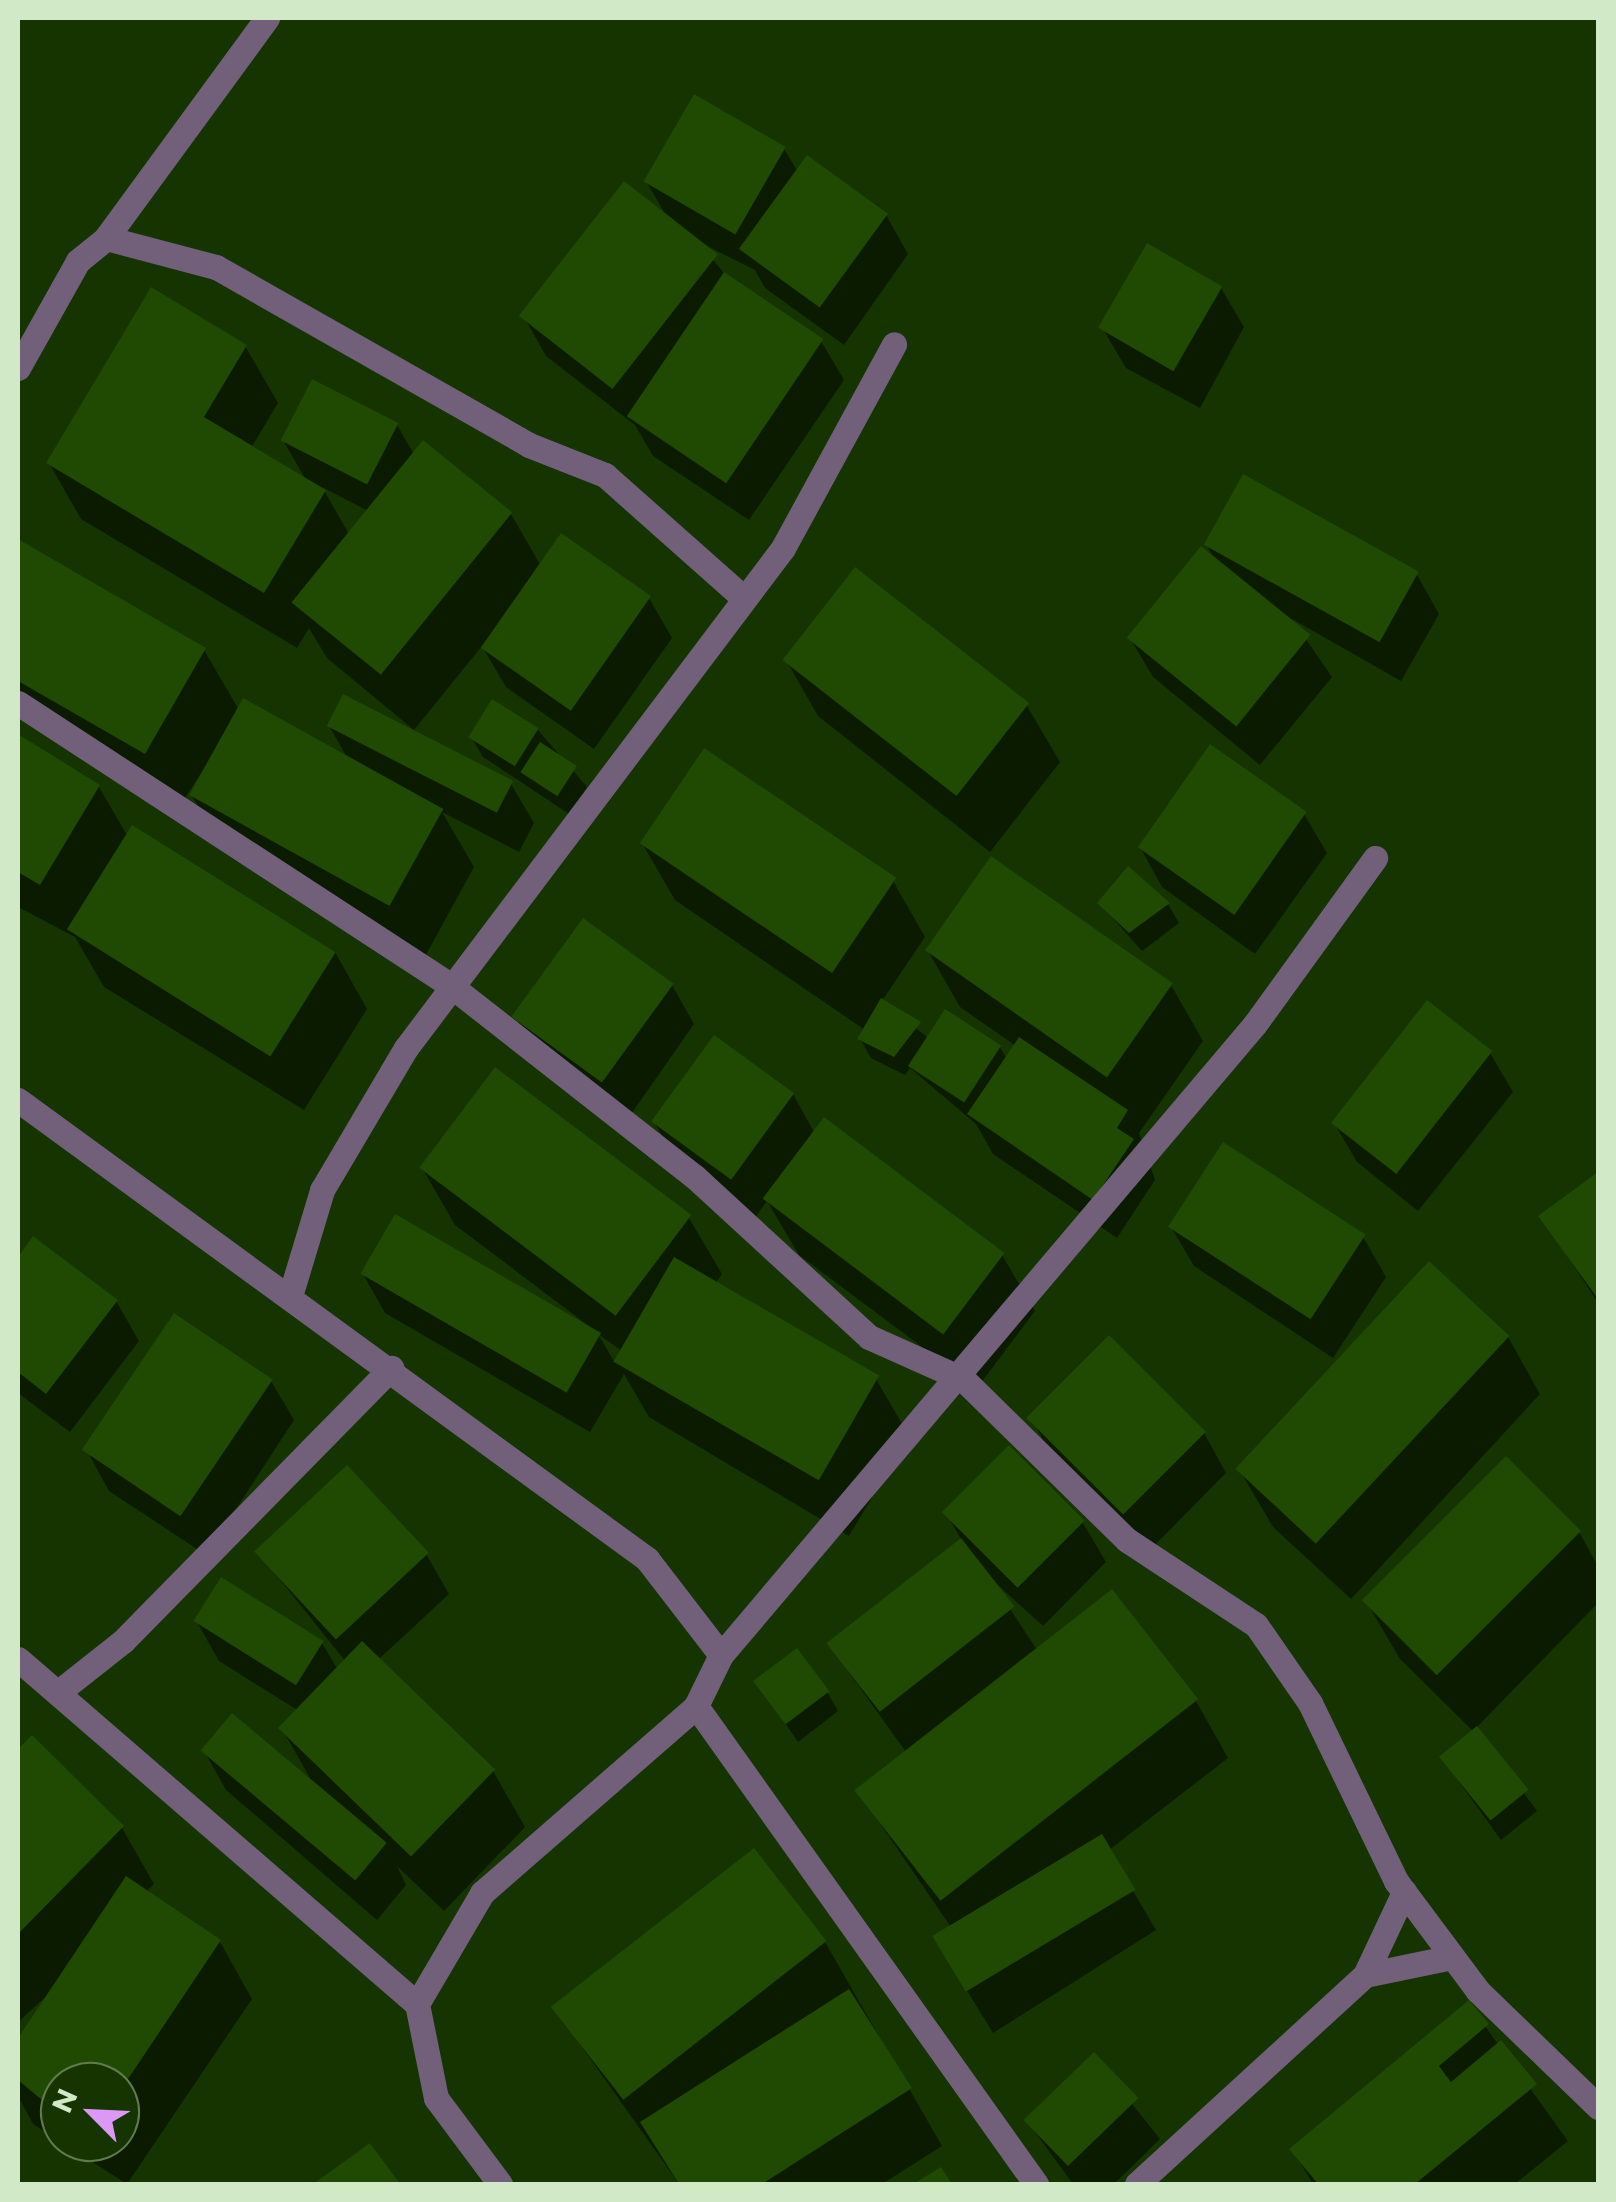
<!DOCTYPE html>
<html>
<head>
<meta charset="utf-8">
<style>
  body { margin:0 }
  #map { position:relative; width:1616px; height:2202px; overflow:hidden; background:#153400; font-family:Montserrat,sans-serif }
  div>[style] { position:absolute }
  .shadow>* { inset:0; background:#0007 }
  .building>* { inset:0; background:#204901; transform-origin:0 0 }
  .minor>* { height:25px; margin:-12.5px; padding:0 12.5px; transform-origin:12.5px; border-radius:12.5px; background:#725f7a }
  span { translate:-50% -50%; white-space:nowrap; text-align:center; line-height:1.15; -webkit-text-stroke:10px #153400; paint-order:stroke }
  .frame { position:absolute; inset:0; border:20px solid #d1e9c6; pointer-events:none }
  .north { position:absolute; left:40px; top:2062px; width:100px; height:100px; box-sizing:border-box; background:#153400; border:2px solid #607c4f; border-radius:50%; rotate:294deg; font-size:28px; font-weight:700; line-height:40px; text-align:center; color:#d1e9c6 }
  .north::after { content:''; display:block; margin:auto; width:35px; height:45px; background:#db99f5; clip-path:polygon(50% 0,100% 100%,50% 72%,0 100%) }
</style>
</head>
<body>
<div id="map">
  <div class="shadow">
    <div style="clip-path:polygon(784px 149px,798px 172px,886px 215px,908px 254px,844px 345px,765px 288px,755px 270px,697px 241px,730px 280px,821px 341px,844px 380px,749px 520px,653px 456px,635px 425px,546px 356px,524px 317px,667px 217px,646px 181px)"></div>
    <div style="clip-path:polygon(1221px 288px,1244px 327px,1200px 408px,1126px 368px,1103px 329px)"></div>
    <div style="clip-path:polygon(evenodd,245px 346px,278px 403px,251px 448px,307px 482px,283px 440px,397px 425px,414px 454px,511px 514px,541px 566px,649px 598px,672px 638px,594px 749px,506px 687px,482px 646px,414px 730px,327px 658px,309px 628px,297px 648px,81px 519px,49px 463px,245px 346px,322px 487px,368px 511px,349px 534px,322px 487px)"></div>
    <div style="clip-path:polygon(18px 542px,204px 650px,239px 710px,348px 759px,329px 726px,511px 784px,534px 823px,519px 852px,442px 812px,474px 867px,422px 962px,225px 853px,192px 796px,226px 734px,178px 809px,18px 717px)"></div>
    <div style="clip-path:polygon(1206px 544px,1417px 575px,1439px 614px,1401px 681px,1292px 619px,1332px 677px,1260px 765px,1153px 677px,1130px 638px,1215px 560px)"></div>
    <div style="clip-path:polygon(786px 660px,1027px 706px,1060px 762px,990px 852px,818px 716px)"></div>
    <div style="clip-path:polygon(538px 730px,587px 787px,569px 814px,483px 757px,471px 737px)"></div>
    <div style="clip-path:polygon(18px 737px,99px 787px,128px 837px,335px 952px,367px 1009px,304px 1110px,104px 987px,75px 937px,18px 907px)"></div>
    <div style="clip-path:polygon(1304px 814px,1327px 853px,1255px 954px,1162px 887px,1140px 847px)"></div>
    <div style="clip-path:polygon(642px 843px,893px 881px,925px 937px,882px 1001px,927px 1037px,1000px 1047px,1007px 1059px,1016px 1046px,960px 1007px,928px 951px,1171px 985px,1203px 1041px,1139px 1133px,1155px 1180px,1117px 1238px,993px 1154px,976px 1124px,910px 1068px,905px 1075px,871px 1058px,860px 1039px,865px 1030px,675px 900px)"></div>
    <div style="clip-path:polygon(1100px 904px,1168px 904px,1179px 923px,1142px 951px)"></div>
    <div style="clip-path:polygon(672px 985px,694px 1024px,627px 1120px,539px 1058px,516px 1018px)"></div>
    <div style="clip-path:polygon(1490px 1053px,1513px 1092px,1418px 1211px,1357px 1162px,1334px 1123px)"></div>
    <div style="clip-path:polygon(793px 1094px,815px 1134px,1002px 1255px,1035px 1311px,977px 1388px,799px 1255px,767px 1201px,755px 1218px,677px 1161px,654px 1122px)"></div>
    <div style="clip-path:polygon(evenodd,422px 1168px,689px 1218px,722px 1274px,715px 1284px,876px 1379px,909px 1436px,849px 1536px,649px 1417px,624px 1374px,590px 1432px,385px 1313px,363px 1274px,586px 1324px,455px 1225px,422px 1168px,598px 1334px,622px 1351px,615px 1363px,598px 1334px)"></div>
    <div style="clip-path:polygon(1598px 1175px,1598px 1303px,1542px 1217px)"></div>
    <div style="clip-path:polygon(1171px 1227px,1363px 1237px,1386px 1277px,1333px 1358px,1194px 1266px)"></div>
    <div style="clip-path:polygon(34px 1240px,116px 1301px,139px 1341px,70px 1432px,18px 1393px,18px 1261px)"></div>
    <div style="clip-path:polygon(1508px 1337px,1540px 1394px,1351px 1599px,1273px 1527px,1240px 1471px)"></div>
    <div style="clip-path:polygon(271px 1381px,294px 1420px,206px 1555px,109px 1491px,87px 1451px)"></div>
    <div style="clip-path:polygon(1031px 1418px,1204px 1433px,1226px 1473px,1148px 1552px,1053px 1458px)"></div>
    <div style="clip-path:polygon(1009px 1449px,1083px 1523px,1106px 1562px,1043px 1626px,989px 1577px,1037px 1650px,1196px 1701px,1228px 1758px,1109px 1850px,1156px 1930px,993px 2033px,960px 1979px,953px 1930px,857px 1790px,906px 1752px,830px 1646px,962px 1541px,946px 1513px)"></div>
    <div style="clip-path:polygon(1579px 1532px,1598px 1566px,1598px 1603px,1476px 1728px,1537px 1811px,1501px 1840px,1441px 1757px,1474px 1732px,1400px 1659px,1367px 1603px)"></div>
    <div style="clip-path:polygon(257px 1551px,426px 1554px,449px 1594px,378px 1660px,493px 1771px,525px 1827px,444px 1911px,397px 1866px,406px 1885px,377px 1920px,226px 1790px,204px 1751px,314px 1785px,282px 1729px,299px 1711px,219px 1661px,197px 1622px,322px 1643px,338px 1670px,346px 1662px)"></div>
    <div style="clip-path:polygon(757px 1682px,827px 1692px,838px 1711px,798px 1742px)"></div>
    <div style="clip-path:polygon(evenodd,32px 1738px,122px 1828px,154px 1884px,146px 1892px,220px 1942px,252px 1999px,127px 2184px,33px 2124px,18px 2096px,18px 2042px,51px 1992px,18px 2022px,18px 1753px,32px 1738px,60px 2082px,120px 2082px,120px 2142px,60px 2142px,60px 2082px)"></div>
    <div style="clip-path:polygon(825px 1942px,942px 2146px,882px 2184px,679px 2184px,555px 2009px)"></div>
    <div style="clip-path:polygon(1469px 2004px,1568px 2141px,1515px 2184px,1313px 2184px,1292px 2149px)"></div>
    <div style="clip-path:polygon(1094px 2056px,1160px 2139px,1114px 2184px,1073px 2184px,1027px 2121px)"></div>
  </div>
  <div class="building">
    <div style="left:694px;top:94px;width:106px;height:101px;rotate:30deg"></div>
    <div style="left:807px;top:155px;width:100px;height:116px;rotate:36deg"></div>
    <div style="left:624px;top:181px;width:119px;height:171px;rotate:38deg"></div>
    <div style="left:1147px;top:243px;width:87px;height:98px;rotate:30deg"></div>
    <div style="left:724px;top:272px;width:120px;height:174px;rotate:34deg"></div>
    <div style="clip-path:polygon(151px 287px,247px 345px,204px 417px,326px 490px,264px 593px,46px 463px)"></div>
    <div style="left:312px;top:379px;width:97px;height:69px;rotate:27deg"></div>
    <div style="left:423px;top:440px;width:115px;height:209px;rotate:39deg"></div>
    <div style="left:1243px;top:474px;width:201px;height:81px;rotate:29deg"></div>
    <div style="left:561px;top:533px;width:110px;height:140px;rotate:35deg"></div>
    <div style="clip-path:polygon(18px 539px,206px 648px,145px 754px,18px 681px)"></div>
    <div style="left:1201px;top:546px;width:141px;height:118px;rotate:39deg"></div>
    <div style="left:855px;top:567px;width:221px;height:118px;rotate:38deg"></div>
    <div style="left:343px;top:694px;width:191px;height:36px;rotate:27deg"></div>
    <div style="left:243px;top:698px;width:229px;height:111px;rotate:29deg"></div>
    <div style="left:492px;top:699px;width:55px;height:45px;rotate:32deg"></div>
    <div style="clip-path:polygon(18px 734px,100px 785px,40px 885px,18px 872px)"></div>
    <div style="left:540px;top:742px;width:44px;height:36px;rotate:33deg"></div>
    <div style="left:1210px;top:744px;width:118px;height:126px;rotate:35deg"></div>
    <div style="left:704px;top:748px;width:232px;height:115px;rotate:34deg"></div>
    <div style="left:132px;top:825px;width:240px;height:123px;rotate:32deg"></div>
    <div style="left:991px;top:856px;width:222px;height:115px;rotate:35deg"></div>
    <div style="clip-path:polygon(1128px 866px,1170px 903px,1129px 933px,1097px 903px)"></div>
    <div style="left:583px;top:918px;width:112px;height:122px;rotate:36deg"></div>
    <div style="clip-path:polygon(881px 998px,921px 1022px,894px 1057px,857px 1039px)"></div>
    <div style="left:1427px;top:1000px;width:83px;height:156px;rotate:38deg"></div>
    <div style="left:945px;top:1009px;width:67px;height:68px;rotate:33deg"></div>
    <div style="left:714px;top:1035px;width:99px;height:107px;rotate:36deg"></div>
    <div style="clip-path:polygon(1019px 1037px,1128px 1110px,1117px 1128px,1134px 1139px,1093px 1200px,967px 1114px)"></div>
    <div style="left:495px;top:1067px;width:246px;height:126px;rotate:37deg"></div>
    <div style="left:824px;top:1117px;width:226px;height:102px;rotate:37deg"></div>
    <div style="left:1223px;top:1142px;width:170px;height:101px;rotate:33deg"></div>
    <div style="clip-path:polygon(1598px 1172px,1598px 1299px,1538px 1216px)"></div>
    <div style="left:395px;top:1214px;width:238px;height:69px;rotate:30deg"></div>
    <div style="clip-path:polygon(33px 1236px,118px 1300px,46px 1394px,18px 1372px,18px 1257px)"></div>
    <div style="left:674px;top:1257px;width:237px;height:121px;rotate:30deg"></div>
    <div style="left:1429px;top:1261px;width:110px;height:284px;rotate:43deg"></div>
    <div style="left:174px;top:1313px;width:119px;height:165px;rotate:34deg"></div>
    <div style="left:1109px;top:1335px;width:137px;height:117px;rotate:45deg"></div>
    <div style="left:1009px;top:1445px;width:107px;height:95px;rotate:45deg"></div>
    <div style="left:1506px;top:1456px;width:106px;height:204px;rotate:45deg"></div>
    <div style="left:347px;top:1465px;width:120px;height:127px;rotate:47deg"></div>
    <div style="left:961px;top:1538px;width:87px;height:171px;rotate:52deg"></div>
    <div style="left:221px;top:1577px;width:121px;height:52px;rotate:32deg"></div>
    <div style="left:1112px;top:1589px;width:140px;height:327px;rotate:52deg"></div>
    <div style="left:362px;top:1641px;width:185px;height:121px;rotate:44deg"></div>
    <div style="left:797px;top:1648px;width:54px;height:55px;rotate:53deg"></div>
    <div style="left:232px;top:1713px;width:202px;height:49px;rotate:40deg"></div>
    <div style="left:1477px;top:1726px;width:82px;height:49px;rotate:51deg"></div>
    <div style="clip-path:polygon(32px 1735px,124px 1826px,18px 1934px,18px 1749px)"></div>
    <div style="left:1102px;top:1834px;width:65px;height:198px;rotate:59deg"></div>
    <div style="left:754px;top:1848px;width:118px;height:258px;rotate:52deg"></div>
    <div style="clip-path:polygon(126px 1876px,221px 1940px,120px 2091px,120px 2082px,60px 2082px,60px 2115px,18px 2080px,18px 2038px)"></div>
    <div style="clip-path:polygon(849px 1989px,912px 2088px,762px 2184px,679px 2184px,640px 2122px)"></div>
    <div style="clip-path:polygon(1469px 2000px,1489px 2024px,1439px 2066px,1451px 2082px,1501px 2040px,1537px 2084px,1415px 2184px,1318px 2184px,1289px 2149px)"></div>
    <div style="left:1094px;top:2052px;width:64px;height:98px;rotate:46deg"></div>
    <div style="clip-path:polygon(370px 2143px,400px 2184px,313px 2184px)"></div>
    <div style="clip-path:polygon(941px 2167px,952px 2184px,913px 2184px)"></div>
  </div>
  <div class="minor">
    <div style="left:106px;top:238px;width:114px;rotate:14.8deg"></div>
    <div style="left:216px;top:267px;width:360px;rotate:29.6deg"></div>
    <div style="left:529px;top:445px;width:82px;rotate:21.5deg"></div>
    <div style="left:605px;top:475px;width:181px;rotate:41.6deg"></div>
    <div style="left:18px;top:368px;width:123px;rotate:-60.7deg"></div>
    <div style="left:78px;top:261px;width:36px;rotate:-39deg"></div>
    <div style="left:106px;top:238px;width:273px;rotate:-53.8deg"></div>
    <div style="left:18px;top:703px;width:516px;rotate:33.14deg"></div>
    <div style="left:450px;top:985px;width:311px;rotate:38.1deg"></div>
    <div style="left:695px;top:1177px;width:236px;rotate:42.6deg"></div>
    <div style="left:869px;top:1337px;width:103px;rotate:24.1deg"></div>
    <div style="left:963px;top:1379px;width:230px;rotate:44.5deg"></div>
    <div style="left:1127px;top:1540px;width:154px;rotate:33.4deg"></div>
    <div style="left:1256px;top:1625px;width:95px;rotate:55.3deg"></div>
    <div style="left:1310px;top:1703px;width:198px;rotate:64.2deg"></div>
    <div style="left:1396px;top:1881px;width:137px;rotate:53.3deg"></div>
    <div style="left:1478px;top:1991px;width:167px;rotate:44deg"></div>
    <div style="left:18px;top:1100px;width:779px;rotate:36.12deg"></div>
    <div style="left:647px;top:1559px;width:121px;rotate:52.4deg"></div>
    <div style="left:291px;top:1293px;width:108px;rotate:-73.2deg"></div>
    <div style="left:322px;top:1190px;width:165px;rotate:-59.4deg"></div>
    <div style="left:406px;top:1048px;width:626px;rotate:-52.98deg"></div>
    <div style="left:783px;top:548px;width:232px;rotate:-61.4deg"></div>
    <div style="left:18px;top:1659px;width:527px;rotate:40.85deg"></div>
    <div style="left:61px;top:1690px;width:79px;rotate:-38.3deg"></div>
    <div style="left:123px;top:1641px;width:383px;rotate:-45.5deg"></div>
    <div style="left:696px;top:1706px;width:587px;rotate:54.58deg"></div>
    <div style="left:1365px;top:1975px;width:89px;rotate:-11.7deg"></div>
    <div style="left:500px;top:2184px;width:107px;rotate:-126.7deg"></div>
    <div style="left:436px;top:2098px;width:96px;rotate:-101.4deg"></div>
    <div style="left:417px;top:2004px;width:129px;rotate:-59.6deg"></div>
    <div style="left:482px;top:1893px;width:284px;rotate:-41.1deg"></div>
    <div style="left:696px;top:1706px;width:57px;rotate:-63.9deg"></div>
    <div style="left:721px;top:1655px;width:827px;rotate:-49.76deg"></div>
    <div style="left:1255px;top:1024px;width:205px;rotate:-54.1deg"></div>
    <div style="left:1137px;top:2184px;width:309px;rotate:-42.5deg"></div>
    <div style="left:1365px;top:1975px;width:92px;rotate:-64.8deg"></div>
  </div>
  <div class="frame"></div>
  <div class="north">N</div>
</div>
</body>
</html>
